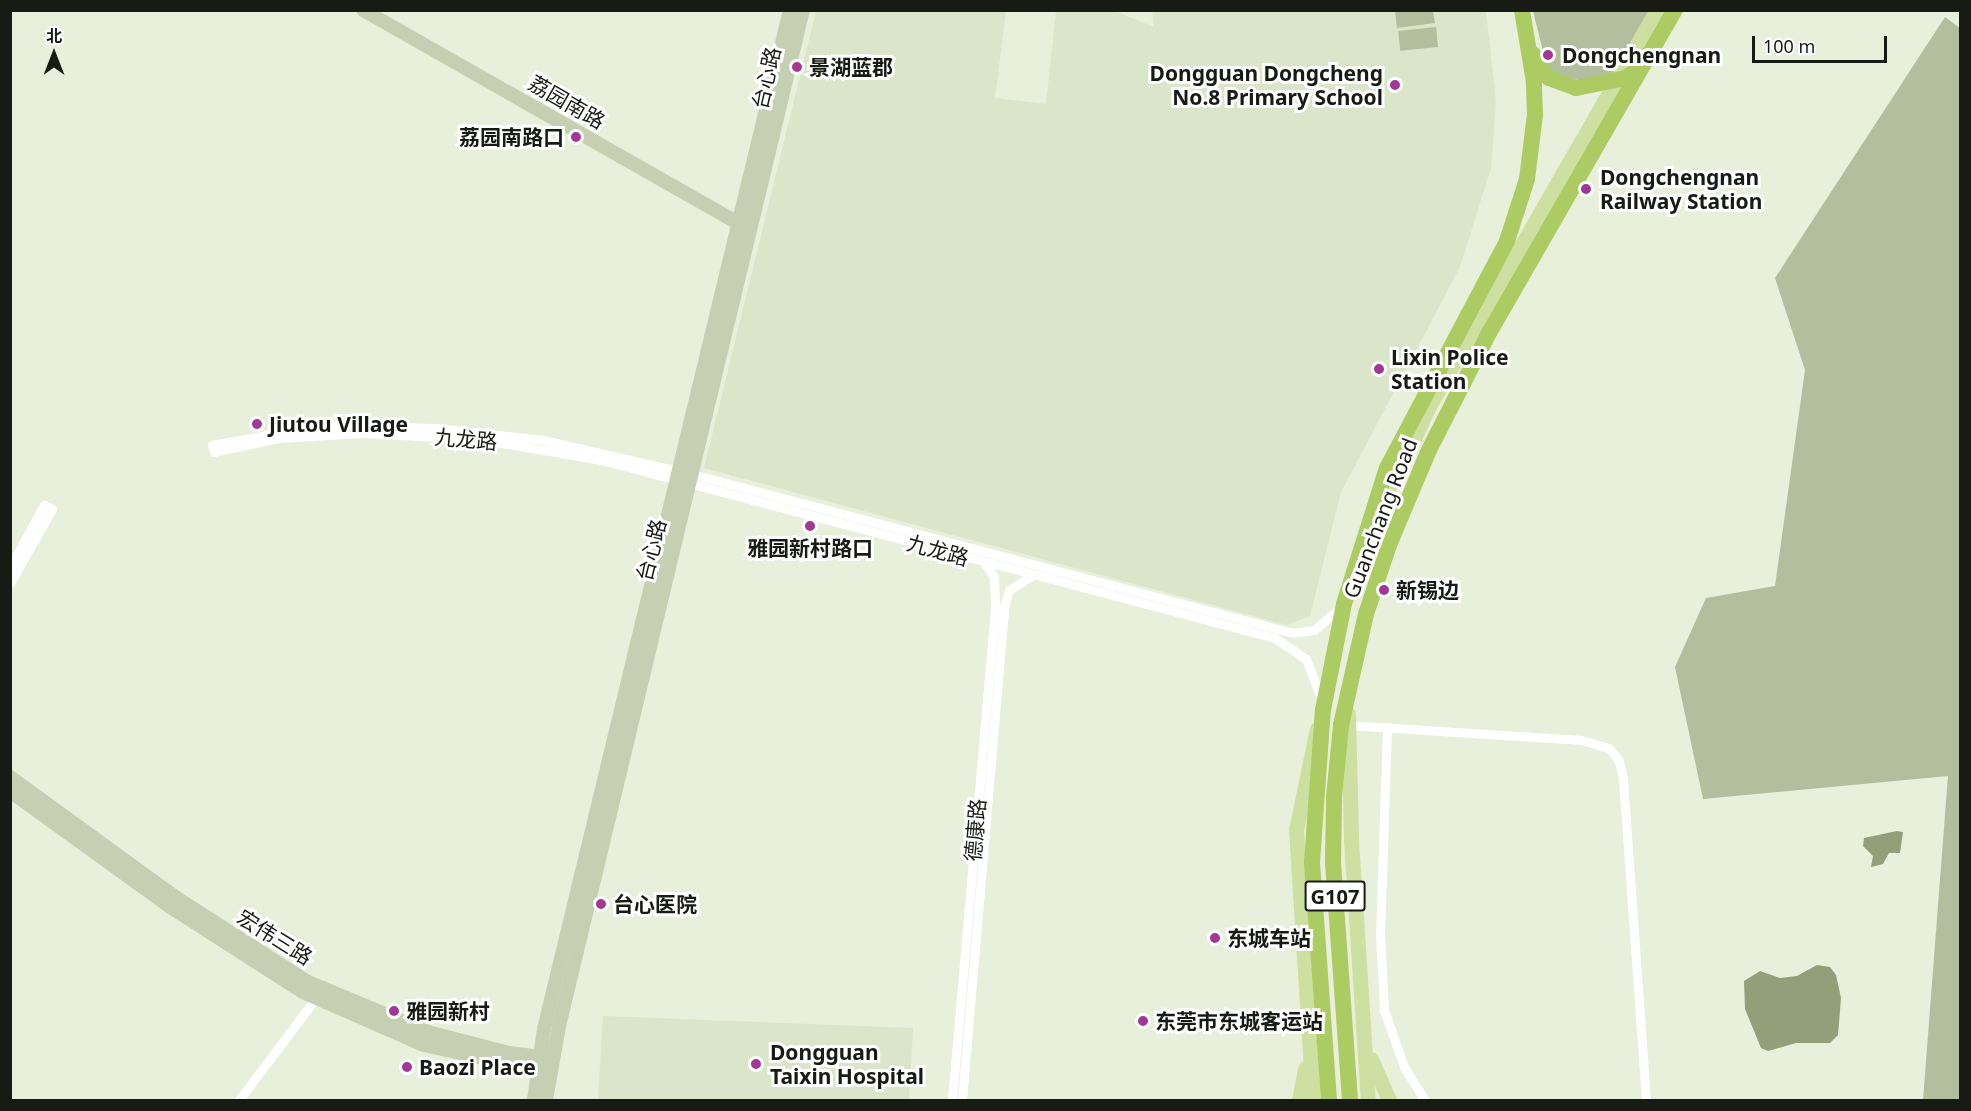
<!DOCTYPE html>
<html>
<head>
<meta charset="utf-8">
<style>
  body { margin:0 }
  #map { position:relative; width:1971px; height:1111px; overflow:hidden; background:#e8efda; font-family:"Noto Sans","Noto Sans SC",sans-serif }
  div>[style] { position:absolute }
  .built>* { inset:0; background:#dbe5c9 }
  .green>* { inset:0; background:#b3be9f; transform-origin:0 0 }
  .water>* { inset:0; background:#929f78 }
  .street>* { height:9px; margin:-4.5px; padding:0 4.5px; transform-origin:4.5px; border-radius:4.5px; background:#fff }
  .secondary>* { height:14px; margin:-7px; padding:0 7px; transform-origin:7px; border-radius:7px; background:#c7cfb3 }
  .primary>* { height:15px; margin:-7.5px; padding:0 7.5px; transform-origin:7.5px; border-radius:7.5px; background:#cde0a1 }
  .highway>* { height:16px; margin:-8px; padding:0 8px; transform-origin:8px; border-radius:8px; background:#accc63 }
  .dots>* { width:16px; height:16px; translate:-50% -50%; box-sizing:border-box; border:3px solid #fff; border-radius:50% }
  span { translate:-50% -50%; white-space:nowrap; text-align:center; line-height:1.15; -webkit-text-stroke:6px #fff; paint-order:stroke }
  .shield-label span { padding:2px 4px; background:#fff; border:2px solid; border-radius:4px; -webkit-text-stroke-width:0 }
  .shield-label { font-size:20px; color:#181b13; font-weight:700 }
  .poi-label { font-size:21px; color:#181b13; font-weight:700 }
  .left { translate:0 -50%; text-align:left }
  .right { translate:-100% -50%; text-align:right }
  .street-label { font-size:21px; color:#181b13 }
  .frame { position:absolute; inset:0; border:12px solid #181b13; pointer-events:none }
  .north { position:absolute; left:24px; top:24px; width:60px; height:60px; -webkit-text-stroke:4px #fff; paint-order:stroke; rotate:0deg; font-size:16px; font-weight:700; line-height:24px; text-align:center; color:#181b13 }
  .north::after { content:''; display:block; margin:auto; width:21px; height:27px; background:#181b13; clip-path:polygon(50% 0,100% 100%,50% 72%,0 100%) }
  .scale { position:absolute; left:1752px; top:36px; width:135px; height:27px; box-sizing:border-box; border:3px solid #181b13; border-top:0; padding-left:8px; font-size:18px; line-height:21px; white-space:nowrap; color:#181b13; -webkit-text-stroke:4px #fff; paint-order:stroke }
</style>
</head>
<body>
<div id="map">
  <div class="built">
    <div style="clip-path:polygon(816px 11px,1006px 11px,995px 98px,1046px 104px,1056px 12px,1048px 11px,1115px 11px,1154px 27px,1152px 11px,1486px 11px,1496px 102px,1491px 168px,1460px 267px,1341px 492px,1310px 616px,1287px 625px,704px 468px)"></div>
    <div style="clip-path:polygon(603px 1016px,913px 1028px,909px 1100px,598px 1100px)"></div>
  </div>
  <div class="green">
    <div style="clip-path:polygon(1395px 11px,1433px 11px,1435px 23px,1397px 28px)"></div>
    <div style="clip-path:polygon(1533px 11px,1671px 11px,1630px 71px,1585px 82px,1548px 71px)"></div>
    <div style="clip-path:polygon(1945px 17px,1960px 28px,1960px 1100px,1923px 1100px,1948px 776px,1703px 799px,1675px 667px,1706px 598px,1775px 586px,1805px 370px,1775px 278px)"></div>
    <div style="left:1436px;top:27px;width:20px;height:38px;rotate:84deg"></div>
  </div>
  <div class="water">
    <div style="clip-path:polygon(1897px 831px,1903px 832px,1900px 853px,1889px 853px,1883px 864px,1871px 867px,1873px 856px,1863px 846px,1864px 838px)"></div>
    <div style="clip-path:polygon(1817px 965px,1830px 967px,1836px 975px,1841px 998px,1838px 1035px,1830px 1043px,1796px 1043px,1768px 1051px,1761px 1048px,1745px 1009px,1744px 981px,1760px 971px,1780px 978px,1797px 976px)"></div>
  </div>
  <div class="street">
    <div style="left:10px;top:567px;width:71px;rotate:-61.3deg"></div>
    <div style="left:44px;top:505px;width:9px;rotate:27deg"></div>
    <div style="left:52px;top:509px;width:85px;rotate:119.6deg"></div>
    <div style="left:1321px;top:698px;width:42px;rotate:-111deg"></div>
    <div style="left:1306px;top:659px;width:37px;rotate:-146deg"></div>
    <div style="left:1275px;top:638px;width:696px;rotate:-165.19deg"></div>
    <div style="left:602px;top:460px;width:126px;rotate:-170.4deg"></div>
    <div style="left:478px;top:439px;width:116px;rotate:-177deg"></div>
    <div style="left:362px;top:433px;width:83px;rotate:176.6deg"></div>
    <div style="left:279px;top:438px;width:66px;rotate:167.8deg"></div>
    <div style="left:214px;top:452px;width:7px;rotate:-106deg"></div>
    <div style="left:212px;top:445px;width:113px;rotate:-10.2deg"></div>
    <div style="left:323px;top:425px;width:113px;rotate:1.5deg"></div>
    <div style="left:436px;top:428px;width:108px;rotate:6.4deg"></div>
    <div style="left:543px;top:440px;width:153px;rotate:12.9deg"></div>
    <div style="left:692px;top:474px;width:622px;rotate:14.82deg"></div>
    <div style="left:1293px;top:633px;width:21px;rotate:-8deg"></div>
    <div style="left:1314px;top:630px;width:34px;rotate:-40deg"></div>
    <div style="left:1348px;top:725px;width:234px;rotate:3.7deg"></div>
    <div style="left:1582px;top:740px;width:28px;rotate:17deg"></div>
    <div style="left:1609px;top:748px;width:16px;rotate:52deg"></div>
    <div style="left:1619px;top:761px;width:18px;rotate:77deg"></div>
    <div style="left:1623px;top:779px;width:322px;rotate:85.9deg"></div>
    <div style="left:1387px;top:727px;width:206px;rotate:91.9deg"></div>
    <div style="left:1380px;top:933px;width:77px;rotate:87deg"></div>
    <div style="left:1384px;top:1010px;width:60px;rotate:70.7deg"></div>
    <div style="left:1404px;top:1067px;width:39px;rotate:58deg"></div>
    <div style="left:239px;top:1100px;width:133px;rotate:-53deg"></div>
    <div style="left:952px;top:1100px;width:497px;rotate:-85deg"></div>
    <div style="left:995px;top:605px;width:28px;rotate:-92deg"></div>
    <div style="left:994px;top:577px;width:18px;rotate:-124deg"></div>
    <div style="left:962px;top:1100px;width:495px;rotate:-85.1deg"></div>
    <div style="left:1004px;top:607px;width:18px;rotate:-74deg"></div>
    <div style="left:1009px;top:590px;width:28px;rotate:-32deg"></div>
  </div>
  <div class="secondary">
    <div style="left:363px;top:10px;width:439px;rotate:29.6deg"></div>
    <div style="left:10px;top:777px;width:204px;rotate:36deg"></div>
    <div style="left:175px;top:897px;width:158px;rotate:32.6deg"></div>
    <div style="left:308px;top:982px;width:130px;rotate:22.6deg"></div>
    <div style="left:428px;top:1032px;width:84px;rotate:14.5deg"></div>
    <div style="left:509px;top:1053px;width:40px;rotate:7.1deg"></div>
    <div style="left:10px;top:791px;width:196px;rotate:35.9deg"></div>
    <div style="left:169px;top:906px;width:159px;rotate:32.7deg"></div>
    <div style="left:303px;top:992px;width:132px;rotate:23.7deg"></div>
    <div style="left:424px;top:1045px;width:125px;rotate:12.5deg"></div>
    <div style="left:534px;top:1100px;width:72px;rotate:-82deg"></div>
    <div style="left:544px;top:1029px;width:1048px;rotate:-76.43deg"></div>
    <div style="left:546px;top:1100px;width:75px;rotate:-80deg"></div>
    <div style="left:559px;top:1026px;width:1045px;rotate:-76.5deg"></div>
  </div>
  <div class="primary">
    <div style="left:1381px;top:499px;width:31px;rotate:-57deg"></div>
    <div style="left:1398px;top:473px;width:74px;rotate:-65.2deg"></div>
    <div style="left:1429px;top:406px;width:457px;rotate:-60.1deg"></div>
    <div style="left:1348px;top:714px;width:126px;rotate:88.6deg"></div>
    <div style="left:1351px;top:840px;width:261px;rotate:86.3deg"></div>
    <div style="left:1371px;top:1059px;width:45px;rotate:66.3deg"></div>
    <div style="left:1299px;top:1100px;width:32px;rotate:-79deg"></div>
    <div style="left:1313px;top:1100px;width:271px;rotate:-93.6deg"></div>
    <div style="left:1296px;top:830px;width:103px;rotate:-78.3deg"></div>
  </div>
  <div class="highway">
    <div style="left:1532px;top:53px;width:30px;rotate:56deg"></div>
    <div style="left:1549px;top:78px;width:29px;rotate:20deg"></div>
    <div style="left:1576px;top:88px;width:51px;rotate:-11.3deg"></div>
    <div style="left:1626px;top:78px;width:18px;rotate:-38deg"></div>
    <div style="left:1329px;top:1100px;width:239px;rotate:-94.1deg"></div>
    <div style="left:1312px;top:862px;width:152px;rotate:-85.9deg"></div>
    <div style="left:1323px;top:710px;width:108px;rotate:-78.8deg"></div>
    <div style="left:1344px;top:604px;width:143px;rotate:-72.5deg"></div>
    <div style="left:1387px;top:468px;width:257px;rotate:-62.1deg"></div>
    <div style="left:1507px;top:241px;width:65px;rotate:-72.1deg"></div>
    <div style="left:1527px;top:179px;width:64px;rotate:-82.9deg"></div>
    <div style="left:1535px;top:115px;width:33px;rotate:-92deg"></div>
    <div style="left:1534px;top:82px;width:73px;rotate:-99.5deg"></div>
    <div style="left:1350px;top:1100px;width:238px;rotate:-94.1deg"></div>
    <div style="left:1333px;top:863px;width:66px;rotate:-89.1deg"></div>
    <div style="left:1334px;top:797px;width:72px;rotate:-84.4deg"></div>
    <div style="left:1341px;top:725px;width:114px;rotate:-77.3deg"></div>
    <div style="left:1366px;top:614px;width:73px;rotate:-71.6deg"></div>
    <div style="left:1389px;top:545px;width:103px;rotate:-67.2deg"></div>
    <div style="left:1429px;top:450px;width:131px;rotate:-62.9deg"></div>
    <div style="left:1489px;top:333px;width:373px;rotate:-60.1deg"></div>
  </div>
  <div class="dots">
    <div style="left:1548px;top:55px;background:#a43796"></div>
    <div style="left:797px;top:67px;background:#a43796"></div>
    <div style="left:1395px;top:85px;background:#a43796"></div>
    <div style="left:576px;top:137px;background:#a43796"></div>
    <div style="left:1586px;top:189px;background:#a43796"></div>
    <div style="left:1379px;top:369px;background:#a43796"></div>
    <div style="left:257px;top:424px;background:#a43796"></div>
    <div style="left:810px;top:526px;background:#a43796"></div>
    <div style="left:1384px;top:590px;background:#a43796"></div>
    <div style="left:601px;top:904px;background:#a43796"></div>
    <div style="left:1215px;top:938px;background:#a43796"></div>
    <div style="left:394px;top:1011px;background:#a43796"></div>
    <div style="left:1143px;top:1021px;background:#a43796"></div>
    <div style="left:756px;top:1064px;background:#a43796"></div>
    <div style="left:407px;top:1067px;background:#a43796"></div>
  </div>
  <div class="shield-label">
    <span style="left:1335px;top:896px">G107</span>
  </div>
  <div class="poi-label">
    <span class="left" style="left:1562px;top:55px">Dongchengnan</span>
    <span class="left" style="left:809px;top:67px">景湖蓝郡</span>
    <span class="right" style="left:1383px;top:85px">Dongguan Dongcheng<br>No.8 Primary School</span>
    <span class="right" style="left:564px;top:137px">荔园南路口</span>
    <span class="left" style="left:1600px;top:189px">Dongchengnan<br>Railway Station</span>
    <span class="left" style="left:1391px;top:369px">Lixin Police<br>Station</span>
    <span class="left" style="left:269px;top:424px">Jiutou Village</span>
    <span style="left:810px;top:548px">雅园新村路口</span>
    <span class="left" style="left:1396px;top:590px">新锡边</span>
    <span class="left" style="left:613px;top:904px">台心医院</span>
    <span class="left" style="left:1227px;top:938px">东城车站</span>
    <span class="left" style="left:406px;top:1011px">雅园新村</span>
    <span class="left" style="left:1155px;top:1021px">东莞市东城客运站</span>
    <span class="left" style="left:770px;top:1064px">Dongguan<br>Taixin Hospital</span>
    <span class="left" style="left:419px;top:1067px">Baozi Place</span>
  </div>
  <div class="street-label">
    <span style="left:766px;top:78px;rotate:-77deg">台心路</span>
    <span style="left:567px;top:102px;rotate:30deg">荔园南路</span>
    <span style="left:466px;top:439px;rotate:5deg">九龙路</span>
    <span style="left:1380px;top:518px;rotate:-69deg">Guanchang Road</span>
    <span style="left:651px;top:550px;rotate:-76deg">台心路</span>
    <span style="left:938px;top:550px;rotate:15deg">九龙路</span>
    <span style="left:975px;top:830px;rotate:-85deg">德康路</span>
    <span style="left:275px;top:937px;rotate:32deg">宏伟三路</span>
  </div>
  <div class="frame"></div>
  <div class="north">北</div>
  <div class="scale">100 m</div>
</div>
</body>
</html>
